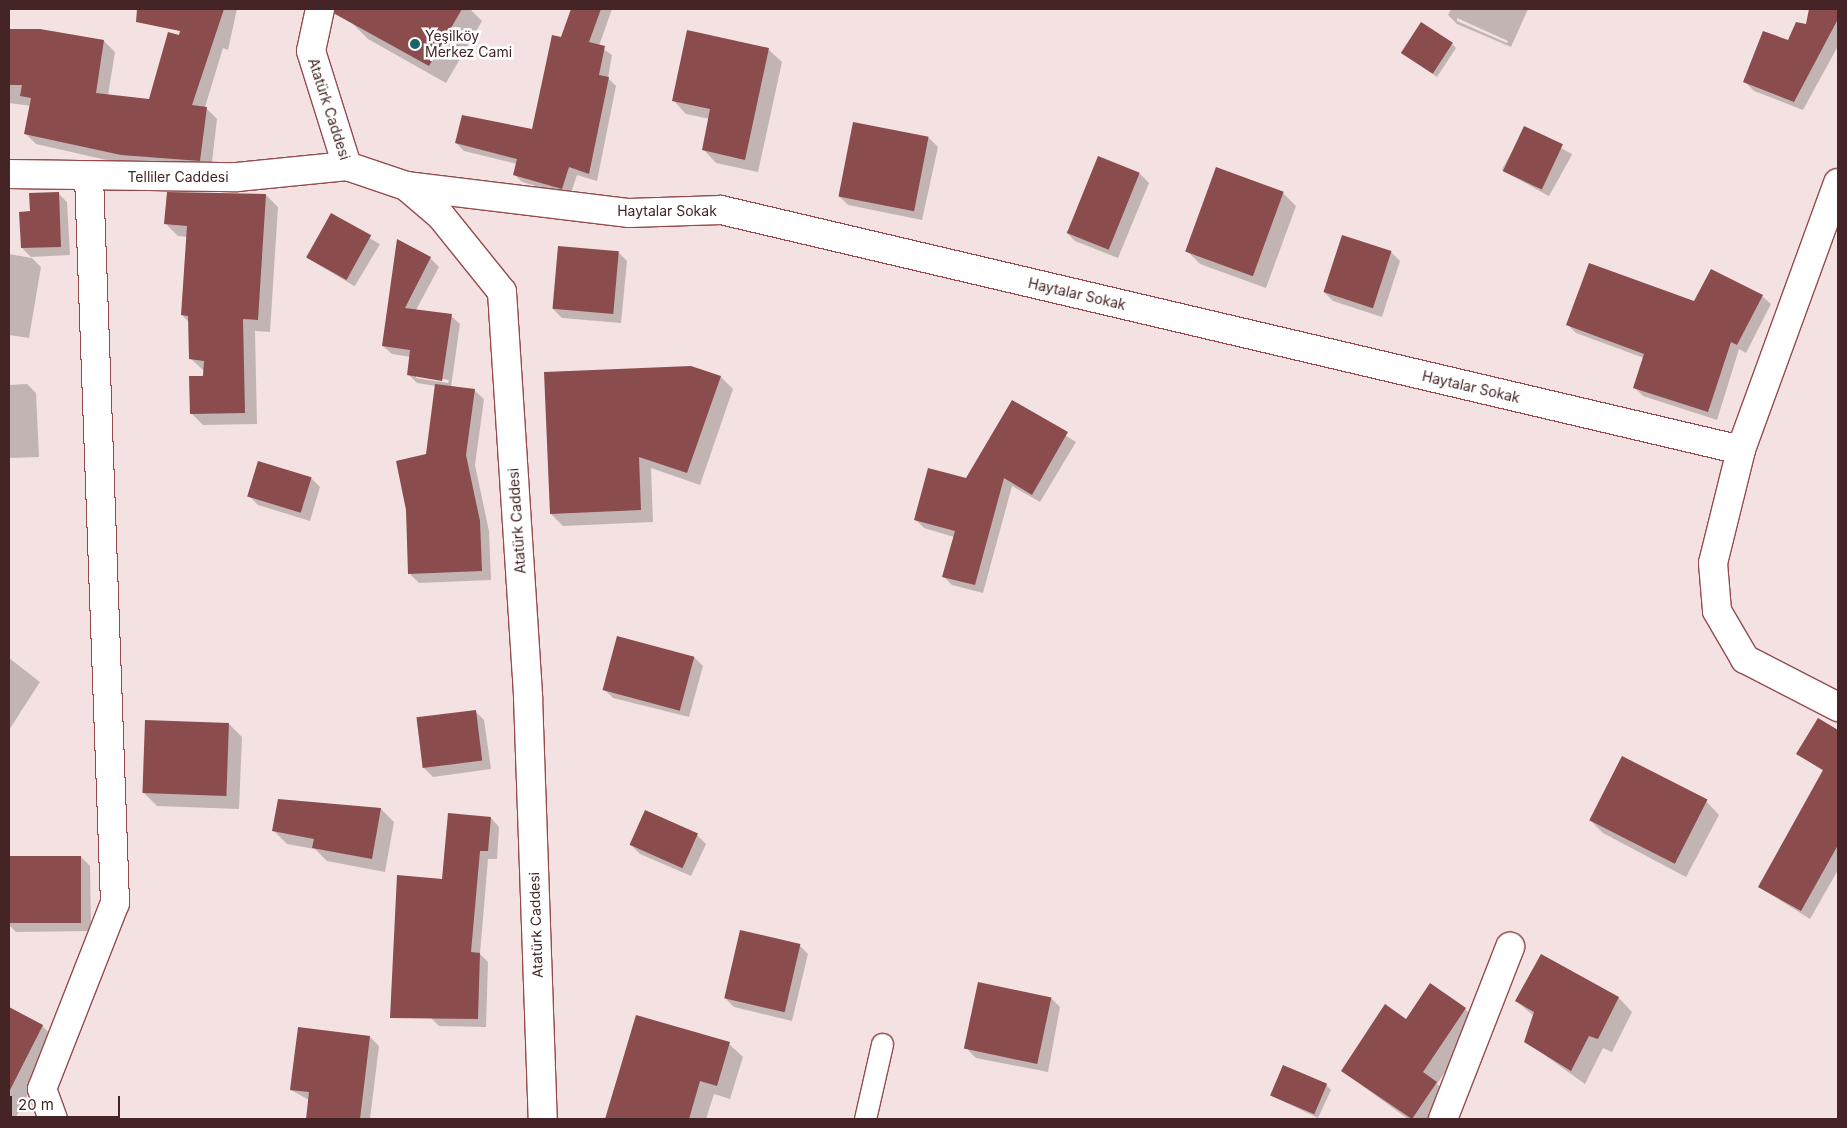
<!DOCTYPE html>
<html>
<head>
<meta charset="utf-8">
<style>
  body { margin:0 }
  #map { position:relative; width:1847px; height:1128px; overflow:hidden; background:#f4e2e2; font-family:Inter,sans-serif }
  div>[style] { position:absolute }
  .shadow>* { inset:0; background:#0003; transform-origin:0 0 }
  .building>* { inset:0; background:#8a4c4d; transform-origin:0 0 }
  .roads { filter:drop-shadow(1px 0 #954b4d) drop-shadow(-1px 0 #954b4d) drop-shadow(0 1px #954b4d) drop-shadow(0 -1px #954b4d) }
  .service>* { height:21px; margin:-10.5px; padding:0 10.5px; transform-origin:10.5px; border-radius:10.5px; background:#fff }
  .minor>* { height:28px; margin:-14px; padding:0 14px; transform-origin:14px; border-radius:14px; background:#fff }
  .tertiary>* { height:28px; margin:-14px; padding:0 14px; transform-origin:14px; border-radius:14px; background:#fff }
  .dots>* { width:14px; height:14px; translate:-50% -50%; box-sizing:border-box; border:2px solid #fff; border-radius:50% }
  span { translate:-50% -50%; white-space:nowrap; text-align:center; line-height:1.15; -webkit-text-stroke:5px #fff; paint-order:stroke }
  .poi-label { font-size:14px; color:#442424 }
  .left { translate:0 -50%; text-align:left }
  .street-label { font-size:14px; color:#442424 }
  .frame { position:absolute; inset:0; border:10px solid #442424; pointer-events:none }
  .scale { position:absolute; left:10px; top:1096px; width:110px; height:22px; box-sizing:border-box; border:2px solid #442424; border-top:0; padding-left:6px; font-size:15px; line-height:18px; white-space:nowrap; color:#442424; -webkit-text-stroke:4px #fff; paint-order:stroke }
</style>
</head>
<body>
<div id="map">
  <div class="shadow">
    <div style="clip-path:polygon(186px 9px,237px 9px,228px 50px,223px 48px,205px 107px,217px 119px,211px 171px,133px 166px,36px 144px,25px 133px,31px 106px,9px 103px,9px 30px,40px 30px,104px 41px,115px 52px,108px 95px,150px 101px,180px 37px)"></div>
    <div style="clip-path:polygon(359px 9px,470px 9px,482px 21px,446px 83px,368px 39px,351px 22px)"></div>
    <div style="clip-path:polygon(573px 9px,612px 9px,599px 46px,612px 55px,608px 78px,616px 86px,597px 181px,577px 175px,570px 196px,522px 182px,514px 174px,517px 164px,464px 151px,456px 143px,533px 131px)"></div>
    <div style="clip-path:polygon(evenodd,1451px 9px,1528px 9px,1511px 47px,1457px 24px,1448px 15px,1451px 9px,1457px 18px,1508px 41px,1507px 43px,1457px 21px,1457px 18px)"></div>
    <div style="clip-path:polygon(1810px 9px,1838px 9px,1838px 46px,1803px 110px,1754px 91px,1745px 82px,1807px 26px)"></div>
    <div style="clip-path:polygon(1452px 44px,1456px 48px,1437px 77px,1402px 52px)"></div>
    <div style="clip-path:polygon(768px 49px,782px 62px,758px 172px,716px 163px,703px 149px,710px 119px,686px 114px,673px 100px)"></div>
    <div style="left:1525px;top:128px;width:54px;height:48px;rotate:29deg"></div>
    <div style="clip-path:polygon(929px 138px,938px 147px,922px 220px,848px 205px,839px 196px)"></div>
    <div style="clip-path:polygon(1140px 174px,1149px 183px,1118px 258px,1075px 241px,1066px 232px)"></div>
    <div style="clip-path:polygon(58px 193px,67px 202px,70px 255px,31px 257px,41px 267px,29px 338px,9px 335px,9px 254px,32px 258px,22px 248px)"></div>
    <div style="clip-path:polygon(1283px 193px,1296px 206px,1266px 288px,1200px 264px,1186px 250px)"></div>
    <div style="clip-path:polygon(266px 195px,278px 207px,270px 332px,255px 331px,257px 424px,203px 425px,191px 413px,204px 371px,190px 358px,189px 322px,182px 315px,187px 237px,178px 236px,166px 224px)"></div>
    <div style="left:331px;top:215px;width:57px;height:49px;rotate:31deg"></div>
    <div style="clip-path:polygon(618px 252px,627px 261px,621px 323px,562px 318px,553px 309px)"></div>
    <div style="clip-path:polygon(1391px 252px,1400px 261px,1382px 317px,1333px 301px,1324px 292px)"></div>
    <div style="clip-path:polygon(evenodd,430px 258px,439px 267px,416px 310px,451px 316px,460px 324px,451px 387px,474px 390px,484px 399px,475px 465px,489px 531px,491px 580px,419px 583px,410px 574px,436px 386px,417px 383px,408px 374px,411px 357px,392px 354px,383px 346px,430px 258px,416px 375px,449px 380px,448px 383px,416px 378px,416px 375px)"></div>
    <div style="clip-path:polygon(1762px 296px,1771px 304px,1746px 353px,1739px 349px,1717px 420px,1643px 396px,1635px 388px,1644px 358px,1576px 333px,1567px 324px,1694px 302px)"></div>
    <div style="clip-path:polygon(721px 377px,733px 389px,700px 485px,651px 468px,653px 522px,563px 526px,551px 514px)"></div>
    <div style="clip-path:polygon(27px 384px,36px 393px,39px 457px,9px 458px,9px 385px)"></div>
    <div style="clip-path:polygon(1013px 402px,1076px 442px,1040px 502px,1012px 486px,983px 593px,952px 585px,944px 577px,954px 537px,924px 528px,916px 520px,967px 479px)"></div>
    <div style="clip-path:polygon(311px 478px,320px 487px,310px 521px,258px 505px,249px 496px)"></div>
    <div style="clip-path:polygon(694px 657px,703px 666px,689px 717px,613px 698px,604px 689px)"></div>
    <div style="clip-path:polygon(9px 658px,40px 682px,9px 730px)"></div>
    <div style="clip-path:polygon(475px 711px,484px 720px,491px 769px,433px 777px,424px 768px,418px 718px)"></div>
    <div style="clip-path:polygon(1818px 720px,1838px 731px,1838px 781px,1798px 754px)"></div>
    <div style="clip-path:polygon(229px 724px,242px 737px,239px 809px,157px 806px,144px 793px)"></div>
    <div style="clip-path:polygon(279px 800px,381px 809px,394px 822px,385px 872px,327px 861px,315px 849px,287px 844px,273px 830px)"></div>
    <div style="clip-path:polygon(1706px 801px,1719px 815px,1686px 877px,1603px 833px,1590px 820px)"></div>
    <div style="clip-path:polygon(1798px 817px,1838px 840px,1838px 870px,1810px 919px,1759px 887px)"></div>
    <div style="clip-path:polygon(491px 818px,499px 827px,497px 859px,488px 859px,480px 954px,488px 962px,486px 1027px,439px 1026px,431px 1018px,443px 880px)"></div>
    <div style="clip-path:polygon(697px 835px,706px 844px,691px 876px,640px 854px,631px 845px)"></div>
    <div style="clip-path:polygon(81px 857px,90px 866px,91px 931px,16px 932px,9px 925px,9px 858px)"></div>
    <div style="clip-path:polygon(799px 945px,808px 954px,792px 1021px,734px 1007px,725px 998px)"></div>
    <div style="clip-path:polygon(1542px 956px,1619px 998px,1632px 1012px,1612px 1052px,1603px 1048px,1585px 1084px,1525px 1041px,1534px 1016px,1516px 1001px)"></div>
    <div style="clip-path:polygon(1051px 998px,1060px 1007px,1048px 1072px,976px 1058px,967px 1049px)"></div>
    <div style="clip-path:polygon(9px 1009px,42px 1026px,56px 1039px,15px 1119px,9px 1119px)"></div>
    <div style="clip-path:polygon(1465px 1009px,1478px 1022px,1437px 1084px,1450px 1096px,1434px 1119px,1408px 1119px,1342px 1071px,1407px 1020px)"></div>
    <div style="clip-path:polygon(637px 1017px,729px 1044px,743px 1057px,730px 1099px,714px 1094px,706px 1119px,606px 1119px)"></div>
    <div style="clip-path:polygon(370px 1037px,379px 1046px,370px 1119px,307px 1119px,309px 1100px,291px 1090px)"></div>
    <div style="clip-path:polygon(1326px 1085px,1331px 1090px,1318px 1118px,1272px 1096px)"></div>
  </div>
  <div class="building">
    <div style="clip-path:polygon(137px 9px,224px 9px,192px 105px,207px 107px,200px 161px,121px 155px,24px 134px,31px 98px,20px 96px,22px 85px,9px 85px,9px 29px,40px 29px,104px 40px,96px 93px,149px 99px,168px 32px,179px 35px,180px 31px,136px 22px)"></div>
    <div style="clip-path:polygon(335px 9px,462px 9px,429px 66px,335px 14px)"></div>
    <div style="clip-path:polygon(571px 9px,601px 9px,589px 42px,605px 46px,599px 75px,609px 77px,589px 174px,569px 167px,562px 189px,513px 175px,517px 159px,455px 143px,462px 115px,532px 129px,552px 35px,561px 37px)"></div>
    <div style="clip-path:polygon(1809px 9px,1838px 9px,1838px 19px,1794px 102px,1743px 82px,1763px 31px,1788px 40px,1796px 22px,1806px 24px)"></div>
    <div style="left:1421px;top:22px;width:38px;height:37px;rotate:33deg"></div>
    <div style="clip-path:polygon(687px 30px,769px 48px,745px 160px,702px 150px,710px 109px,672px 101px)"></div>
    <div style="left:853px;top:122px;width:77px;height:76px;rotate:11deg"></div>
    <div style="left:1524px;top:126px;width:43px;height:50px;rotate:25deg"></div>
    <div style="left:1098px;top:156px;width:45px;height:83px;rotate:22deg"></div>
    <div style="left:1216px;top:167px;width:72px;height:90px;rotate:20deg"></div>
    <div style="clip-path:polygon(59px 192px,61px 247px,21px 248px,19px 212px,30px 211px,29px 193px)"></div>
    <div style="clip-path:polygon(167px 192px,266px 194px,258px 320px,243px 319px,245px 413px,190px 414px,189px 376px,203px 376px,204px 361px,189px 359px,188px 316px,181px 315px,187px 226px,164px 224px)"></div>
    <div style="left:331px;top:213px;width:46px;height:51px;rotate:29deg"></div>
    <div style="left:1342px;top:235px;width:52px;height:60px;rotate:18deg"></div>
    <div style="clip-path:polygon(397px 239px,431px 257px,405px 308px,452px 314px,442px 381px,407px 375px,410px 350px,382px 346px)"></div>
    <div style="left:558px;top:246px;width:61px;height:63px;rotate:5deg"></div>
    <div style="clip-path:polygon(1589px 263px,1694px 301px,1711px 269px,1763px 295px,1737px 345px,1731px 342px,1708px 412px,1633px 388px,1644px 354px,1566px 325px)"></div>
    <div style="clip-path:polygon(691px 366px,721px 376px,687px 473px,639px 457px,641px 510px,550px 514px,544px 372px)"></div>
    <div style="clip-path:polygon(435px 384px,475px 389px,466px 455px,480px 521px,482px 571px,408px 574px,406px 510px,396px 461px,426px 454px)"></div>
    <div style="clip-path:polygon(1012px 400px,1068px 432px,1032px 495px,1004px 478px,975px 585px,942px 577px,955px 531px,914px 520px,928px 468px,966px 478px)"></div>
    <div style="left:258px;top:461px;width:56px;height:37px;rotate:17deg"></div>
    <div style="left:617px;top:636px;width:80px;height:56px;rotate:15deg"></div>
    <div style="left:476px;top:710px;width:51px;height:60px;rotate:83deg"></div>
    <div style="clip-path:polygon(1818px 718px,1838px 730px,1838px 845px,1801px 911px,1758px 887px,1823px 770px,1796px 754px)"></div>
    <div style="left:145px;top:720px;width:84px;height:73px;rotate:2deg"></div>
    <div style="left:1622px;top:756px;width:96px;height:72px;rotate:27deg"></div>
    <div style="clip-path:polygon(278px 799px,381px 808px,372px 859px,312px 848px,314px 839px,272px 831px)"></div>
    <div style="left:645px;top:810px;width:58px;height:38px;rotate:24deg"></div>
    <div style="clip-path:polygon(448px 813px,491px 817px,488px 851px,480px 851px,471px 952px,480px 953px,478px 1019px,390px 1018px,397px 875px,442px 879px)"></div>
    <div style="left:9px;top:856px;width:72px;height:67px"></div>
    <div style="left:740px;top:930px;width:62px;height:70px;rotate:13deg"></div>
    <div style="clip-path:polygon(1541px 954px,1619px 997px,1598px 1039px,1589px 1036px,1571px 1071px,1524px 1042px,1534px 1012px,1515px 1001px)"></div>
    <div style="left:978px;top:982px;width:75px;height:68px;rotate:12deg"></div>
    <div style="clip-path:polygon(1430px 983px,1466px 1008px,1423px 1072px,1437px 1082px,1412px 1119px,1341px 1071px,1385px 1004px,1406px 1019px)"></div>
    <div style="clip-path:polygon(9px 1007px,43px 1025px,9px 1092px)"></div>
    <div style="clip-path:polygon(636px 1015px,730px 1042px,717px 1086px,700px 1081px,689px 1119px,605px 1119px)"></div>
    <div style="clip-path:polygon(298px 1027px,370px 1036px,360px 1119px,306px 1119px,309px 1092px,290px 1090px)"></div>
    <div style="left:1283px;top:1065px;width:48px;height:33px;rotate:23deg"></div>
  </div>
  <div class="roads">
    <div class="service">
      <div style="left:865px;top:1119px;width:77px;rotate:-77.2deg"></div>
    </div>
    <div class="minor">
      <div style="left:320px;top:9px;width:43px;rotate:102.1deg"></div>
      <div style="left:311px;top:51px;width:121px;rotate:72.6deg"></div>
      <div style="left:347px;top:166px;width:62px;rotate:18.7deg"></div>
      <div style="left:406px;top:186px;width:46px;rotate:40.6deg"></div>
      <div style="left:441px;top:216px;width:97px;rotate:51.2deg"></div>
      <div style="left:502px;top:292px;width:406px;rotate:86.3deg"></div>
      <div style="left:528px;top:697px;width:422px;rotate:88deg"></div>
      <div style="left:1838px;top:183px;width:284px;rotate:110deg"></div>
      <div style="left:1741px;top:450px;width:116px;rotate:103.9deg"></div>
      <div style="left:1713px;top:563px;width:48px;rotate:85.2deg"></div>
      <div style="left:1717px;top:611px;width:56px;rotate:59.7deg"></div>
      <div style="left:1745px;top:659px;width:105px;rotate:27.3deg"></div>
      <div style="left:406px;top:186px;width:225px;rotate:6.9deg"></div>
      <div style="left:629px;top:213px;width:92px;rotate:-1.9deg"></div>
      <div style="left:721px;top:210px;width:1048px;rotate:13.24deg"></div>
      <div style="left:53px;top:1119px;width:32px;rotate:-110deg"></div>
      <div style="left:42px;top:1089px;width:200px;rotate:-68.6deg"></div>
      <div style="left:115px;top:903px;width:726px;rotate:-92.05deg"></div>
      <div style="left:1443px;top:1119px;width:185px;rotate:-68.7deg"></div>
    </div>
    <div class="tertiary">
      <div style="left:9px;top:174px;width:228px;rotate:0.8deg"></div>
      <div style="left:237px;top:177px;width:111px;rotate:-5.7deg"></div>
    </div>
  </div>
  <div class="dots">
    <div style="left:415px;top:44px;background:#166569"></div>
  </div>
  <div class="poi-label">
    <span class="left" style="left:425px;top:44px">Yeşilköy<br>Merkez Cami</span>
  </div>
  <div class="street-label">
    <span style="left:329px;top:109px;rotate:72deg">Atatürk Caddesi</span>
    <span style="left:178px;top:177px">Telliler Caddesi</span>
    <span style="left:667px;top:211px">Haytalar Sokak</span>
    <span style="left:1077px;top:294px;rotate:13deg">Haytalar Sokak</span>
    <span style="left:1471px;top:387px;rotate:13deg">Haytalar Sokak</span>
    <span style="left:517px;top:521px;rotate:-94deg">Atatürk Caddesi</span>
    <span style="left:536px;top:925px;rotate:-92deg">Atatürk Caddesi</span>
  </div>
  <div class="frame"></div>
  <div class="scale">20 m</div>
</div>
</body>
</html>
